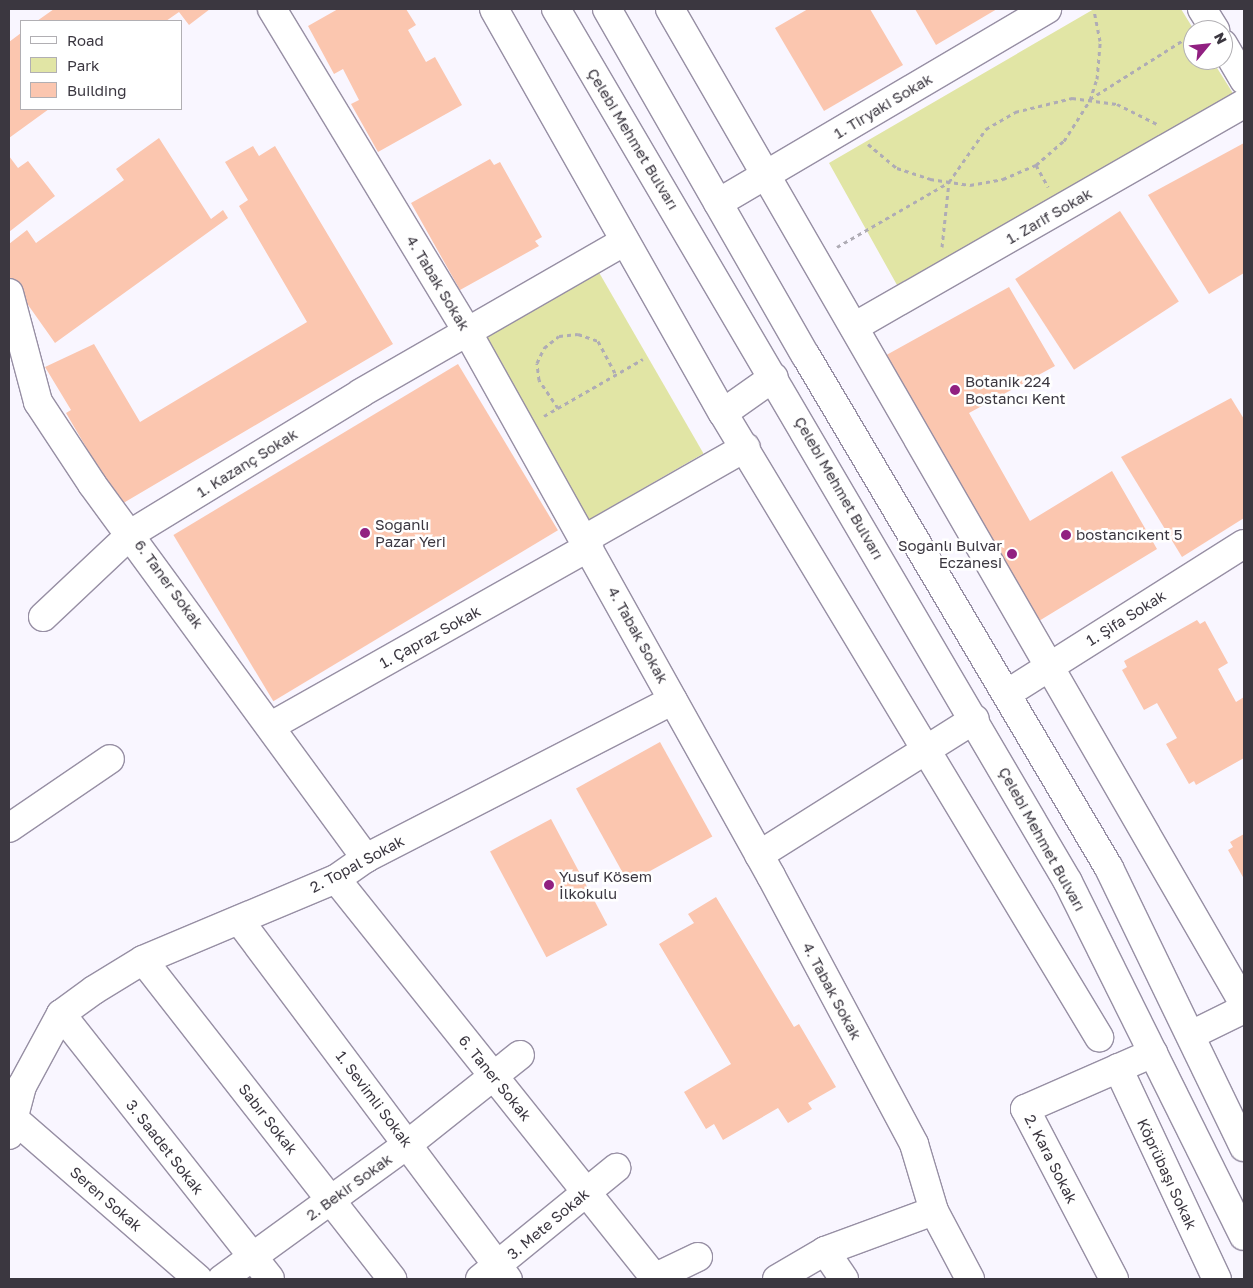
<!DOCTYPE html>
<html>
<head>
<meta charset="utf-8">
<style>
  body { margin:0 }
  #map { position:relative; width:1253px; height:1288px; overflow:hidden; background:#f9f6ff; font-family:"Golos Text",sans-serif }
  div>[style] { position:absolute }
  .green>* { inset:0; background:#e1e5a5; transform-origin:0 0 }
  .building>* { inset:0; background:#fbc6af; transform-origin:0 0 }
  .path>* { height:3px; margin-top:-1.5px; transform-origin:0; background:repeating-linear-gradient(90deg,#afacb5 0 4px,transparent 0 8px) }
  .roads { filter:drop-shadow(1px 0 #978fa4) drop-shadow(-1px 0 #978fa4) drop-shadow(0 1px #978fa4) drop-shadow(0 -1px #978fa4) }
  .street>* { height:28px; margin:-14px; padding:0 14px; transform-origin:14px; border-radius:14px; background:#fff }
  .secondary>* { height:28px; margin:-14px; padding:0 14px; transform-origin:14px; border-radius:14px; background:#fff }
  .dots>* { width:14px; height:14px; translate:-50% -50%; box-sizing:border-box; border:2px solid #fff; border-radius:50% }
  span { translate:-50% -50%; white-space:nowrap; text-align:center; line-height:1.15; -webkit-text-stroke:5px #fff; paint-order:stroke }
  .street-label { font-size:15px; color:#3b3740 }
  .poi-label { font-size:15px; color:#3b3740 }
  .left { translate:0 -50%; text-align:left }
  .right { translate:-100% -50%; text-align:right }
  .frame { position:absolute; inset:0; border:10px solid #3b3740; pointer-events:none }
  .legend { position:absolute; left:20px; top:20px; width:162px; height:90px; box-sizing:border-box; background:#fff; border:1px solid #b1afb3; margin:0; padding:6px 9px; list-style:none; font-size:15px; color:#3b3740 }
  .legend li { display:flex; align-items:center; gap:10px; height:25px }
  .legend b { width:25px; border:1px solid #b1afb3 }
  .north { position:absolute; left:1183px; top:20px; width:50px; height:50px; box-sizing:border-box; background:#fff; border:1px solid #b1afb3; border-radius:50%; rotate:62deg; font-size:14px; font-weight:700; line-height:20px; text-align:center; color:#3b3740 }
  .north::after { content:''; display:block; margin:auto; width:18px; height:22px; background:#912081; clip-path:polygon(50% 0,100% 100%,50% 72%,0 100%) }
</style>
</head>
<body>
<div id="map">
  <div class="green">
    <div style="clip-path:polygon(1094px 9px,1181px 9px,1194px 30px,1193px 60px,1212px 60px,1236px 98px,897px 285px,829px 163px)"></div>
    <div style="left:597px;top:269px;width:213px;height:133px;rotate:60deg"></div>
  </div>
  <div class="building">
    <div style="clip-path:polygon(54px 9px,210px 9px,189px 25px,179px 12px,166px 21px,37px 21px)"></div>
    <div style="clip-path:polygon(338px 9px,406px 9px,416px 25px,408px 30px,426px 62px,435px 57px,462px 105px,378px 152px,351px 104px,359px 100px,343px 69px,334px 74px,308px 26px)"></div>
    <div style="clip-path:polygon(808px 9px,870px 9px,903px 65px,824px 111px,775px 28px)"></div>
    <div style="clip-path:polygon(915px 9px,997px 9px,936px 45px)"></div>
    <div style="clip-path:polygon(21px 33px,21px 109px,49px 109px,9px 138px,9px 42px)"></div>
    <div style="clip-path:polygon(159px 138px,211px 219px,223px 210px,228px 218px,55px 343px,9px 278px,9px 244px,27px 230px,36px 243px,124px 180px,116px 169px)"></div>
    <div style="clip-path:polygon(1244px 143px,1244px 273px,1209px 294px,1148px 195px)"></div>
    <div style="clip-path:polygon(253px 146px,259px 156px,275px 146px,393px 344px,120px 505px,66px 413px,71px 410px,45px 367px,94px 344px,140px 422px,307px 322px,239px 206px,248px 200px,225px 162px)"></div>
    <div style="clip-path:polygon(9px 156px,18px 168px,28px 161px,55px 196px,9px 232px)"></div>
    <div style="clip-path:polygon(490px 159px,494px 165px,500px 162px,542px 237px,535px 241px,539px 246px,460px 290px,411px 203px)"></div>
    <div style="left:1120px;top:211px;width:108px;height:125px;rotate:57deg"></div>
    <div style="clip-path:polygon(1009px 287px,1055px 366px,969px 413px,1030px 521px,1112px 471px,1157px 549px,1034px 624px,881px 358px)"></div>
    <div style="left:458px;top:364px;width:194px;height:332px;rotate:59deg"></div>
    <div style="clip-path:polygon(1231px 398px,1244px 419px,1244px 518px,1182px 557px,1121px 457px)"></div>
    <div style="clip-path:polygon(1197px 620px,1200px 624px,1205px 621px,1228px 663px,1218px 669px,1236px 702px,1244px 697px,1244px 758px,1196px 785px,1194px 781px,1189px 784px,1166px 744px,1177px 738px,1157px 703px,1144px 710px,1122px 670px,1127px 667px,1124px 661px)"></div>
    <div style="left:660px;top:742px;width:108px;height:96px;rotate:61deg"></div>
    <div style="left:551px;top:819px;width:120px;height:69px;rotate:62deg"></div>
    <div style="clip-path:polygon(1244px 834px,1244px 879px,1228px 850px,1233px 847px,1230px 842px)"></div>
    <div style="clip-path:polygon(716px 897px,794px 1027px,799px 1024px,836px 1087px,808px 1103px,812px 1109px,788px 1123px,778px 1108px,723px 1140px,714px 1124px,706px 1129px,684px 1092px,731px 1064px,659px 944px,694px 923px,688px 914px)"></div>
  </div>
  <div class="path">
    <div style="left:1090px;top:99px;width:116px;rotate:-32.3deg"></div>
    <div style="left:868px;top:144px;width:38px;rotate:40deg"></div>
    <div style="left:897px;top:168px;width:35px;rotate:18deg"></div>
    <div style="left:930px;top:179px;width:40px;rotate:8.5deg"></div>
    <div style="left:970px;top:185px;width:34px;rotate:-10deg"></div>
    <div style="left:1003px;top:179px;width:36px;rotate:-23deg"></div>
    <div style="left:1036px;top:165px;width:37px;rotate:-41deg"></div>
    <div style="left:1064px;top:141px;width:49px;rotate:-57.6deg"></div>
    <div style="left:1090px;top:100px;width:22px;rotate:-72deg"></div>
    <div style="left:1097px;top:79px;width:38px;rotate:-85deg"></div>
    <div style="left:1100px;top:41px;width:33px;rotate:-101deg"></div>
    <div style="left:1036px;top:165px;width:25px;rotate:61deg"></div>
    <div style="left:837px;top:247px;width:128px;rotate:-30deg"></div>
    <div style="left:942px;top:247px;width:65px;rotate:-83.9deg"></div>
    <div style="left:949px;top:182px;width:65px;rotate:-55.1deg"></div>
    <div style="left:986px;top:129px;width:34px;rotate:-30deg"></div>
    <div style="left:1015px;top:112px;width:59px;rotate:-13.8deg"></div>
    <div style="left:1072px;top:98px;width:45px;rotate:7.6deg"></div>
    <div style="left:1117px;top:104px;width:45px;rotate:26.6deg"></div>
    <div style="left:558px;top:408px;width:34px;rotate:-124deg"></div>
    <div style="left:539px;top:380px;width:17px;rotate:-97deg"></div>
    <div style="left:537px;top:363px;width:17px;rotate:-65deg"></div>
    <div style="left:544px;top:348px;width:19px;rotate:-39deg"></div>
    <div style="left:559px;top:336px;width:19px;rotate:-6deg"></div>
    <div style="left:578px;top:334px;width:21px;rotate:19deg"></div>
    <div style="left:598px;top:341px;width:38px;rotate:62deg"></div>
    <div style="left:544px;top:416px;width:114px;rotate:-29.9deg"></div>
  </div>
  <div class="roads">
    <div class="street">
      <div style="left:272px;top:9px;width:379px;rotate:58.8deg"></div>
      <div style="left:468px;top:333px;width:622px;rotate:60.84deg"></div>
      <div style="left:771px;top:876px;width:304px;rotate:61.9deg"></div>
      <div style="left:914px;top:1144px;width:70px;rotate:73.4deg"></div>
      <div style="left:934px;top:1211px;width:77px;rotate:62.1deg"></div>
      <div style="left:494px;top:9px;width:464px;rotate:60.5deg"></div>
      <div style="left:723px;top:413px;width:729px;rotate:58.93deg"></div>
      <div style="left:670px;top:9px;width:1149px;rotate:60.02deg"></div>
      <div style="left:1202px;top:9px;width:25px;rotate:58deg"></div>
      <div style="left:1223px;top:44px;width:42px;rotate:59.7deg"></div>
      <div style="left:718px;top:203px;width:382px;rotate:-30.5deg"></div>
      <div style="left:9px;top:293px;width:113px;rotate:75.1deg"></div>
      <div style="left:38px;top:402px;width:98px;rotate:56.6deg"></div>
      <div style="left:92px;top:484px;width:464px;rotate:53.8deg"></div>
      <div style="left:854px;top:327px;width:449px;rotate:-29.8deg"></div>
      <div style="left:723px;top:413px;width:62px;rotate:-35.2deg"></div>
      <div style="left:585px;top:539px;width:185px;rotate:-29.7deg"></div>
      <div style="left:43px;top:617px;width:122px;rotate:-43.3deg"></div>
      <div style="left:132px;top:533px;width:268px;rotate:-31.4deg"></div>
      <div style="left:361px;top:393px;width:303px;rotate:-29.9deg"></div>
      <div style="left:1008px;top:693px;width:279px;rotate:-32.3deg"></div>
      <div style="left:271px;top:726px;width:365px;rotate:-29.4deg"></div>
      <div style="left:9px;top:828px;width:122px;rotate:-34.3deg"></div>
      <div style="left:759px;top:855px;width:255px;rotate:-32.2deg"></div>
      <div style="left:336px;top:879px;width:511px;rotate:51.36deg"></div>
      <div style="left:239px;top:920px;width:449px;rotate:53.2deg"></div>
      <div style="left:143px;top:960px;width:405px;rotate:52deg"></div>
      <div style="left:61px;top:1014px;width:337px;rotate:51.7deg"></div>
      <div style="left:1193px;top:1034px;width:57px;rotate:-26.1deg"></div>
      <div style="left:1118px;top:1068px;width:233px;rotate:64.9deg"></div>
      <div style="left:13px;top:1118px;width:245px;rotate:41deg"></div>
      <div style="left:9px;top:1135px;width:51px;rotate:-75.1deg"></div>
      <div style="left:22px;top:1086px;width:82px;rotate:-61.6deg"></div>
      <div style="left:61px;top:1014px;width:41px;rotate:-36deg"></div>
      <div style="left:94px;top:990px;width:57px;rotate:-31.5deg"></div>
      <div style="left:143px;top:960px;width:209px;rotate:-22.8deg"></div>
      <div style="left:336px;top:879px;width:37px;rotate:-35deg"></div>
      <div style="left:366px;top:858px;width:345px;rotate:-27.2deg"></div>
      <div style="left:825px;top:1251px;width:34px;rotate:56deg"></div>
      <div style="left:222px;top:1279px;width:230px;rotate:-36deg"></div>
      <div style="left:408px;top:1144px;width:143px;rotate:-38.5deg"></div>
      <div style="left:480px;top:1279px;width:176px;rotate:-39.2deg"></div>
      <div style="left:652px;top:1279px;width:51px;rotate:-25.6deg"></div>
      <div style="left:777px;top:1279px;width:56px;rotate:-30.3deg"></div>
      <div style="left:825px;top:1251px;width:116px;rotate:-20.2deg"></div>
      <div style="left:1114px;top:1279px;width:192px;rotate:-117.6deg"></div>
      <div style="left:1025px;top:1109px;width:140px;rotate:-23.6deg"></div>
    </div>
    <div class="secondary">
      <div style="left:556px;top:9px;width:1012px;rotate:59.61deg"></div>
      <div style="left:1068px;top:882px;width:395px;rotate:63.6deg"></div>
      <div style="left:607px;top:9px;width:400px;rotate:60.2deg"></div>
      <div style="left:806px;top:356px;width:595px;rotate:59.38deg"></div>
      <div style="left:1109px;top:868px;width:310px;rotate:64.2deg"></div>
    </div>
  </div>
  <div class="dots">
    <div style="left:955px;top:390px;background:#912081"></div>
    <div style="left:365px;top:533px;background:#912081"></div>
    <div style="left:1066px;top:535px;background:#912081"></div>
    <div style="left:1012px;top:554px;background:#912081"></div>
    <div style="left:549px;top:885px;background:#912081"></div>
  </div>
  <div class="street-label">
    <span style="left:883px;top:106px;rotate:-31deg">1. Tiryaki Sokak</span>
    <span style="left:633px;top:139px;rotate:59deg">Çelebi Mehmet Bulvarı</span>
    <span style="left:1049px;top:216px;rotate:-30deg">1. Zarif Sokak</span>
    <span style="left:438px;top:283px;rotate:59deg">4. Tabak Sokak</span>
    <span style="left:247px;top:463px;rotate:-32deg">1. Kazanç Sokak</span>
    <span style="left:839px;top:488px;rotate:60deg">Çelebi Mehmet Bulvarı</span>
    <span style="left:169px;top:584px;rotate:54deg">6. Taner Sokak</span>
    <span style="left:1126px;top:618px;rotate:-32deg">1. Şifa Sokak</span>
    <span style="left:638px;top:635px;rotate:61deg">4. Tabak Sokak</span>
    <span style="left:430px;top:637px;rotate:-29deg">1. Çapraz Sokak</span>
    <span style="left:1042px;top:839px;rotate:61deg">Çelebi Mehmet Bulvarı</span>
    <span style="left:357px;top:864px;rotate:-28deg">2. Topal Sokak</span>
    <span style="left:832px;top:991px;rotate:62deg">4. Tabak Sokak</span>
    <span style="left:495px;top:1078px;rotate:51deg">6. Taner Sokak</span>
    <span style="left:374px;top:1099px;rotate:53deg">1. Sevimli Sokak</span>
    <span style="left:268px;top:1119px;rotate:52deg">Sabır Sokak</span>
    <span style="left:165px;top:1147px;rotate:52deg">3. Saadet Sokak</span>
    <span style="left:1051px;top:1159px;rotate:63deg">2. Kara Sokak</span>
    <span style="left:1167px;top:1174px;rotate:65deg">Köprübaşı Sokak</span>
    <span style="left:349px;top:1187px;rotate:-36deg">2. Bekir Sokak</span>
    <span style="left:106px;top:1199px;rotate:41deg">Seren Sokak</span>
    <span style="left:548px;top:1224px;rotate:-40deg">3. Mete Sokak</span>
  </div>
  <div class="poi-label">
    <span class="left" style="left:965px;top:390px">Botanik 224<br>Bostancı Kent</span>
    <span class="left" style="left:375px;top:533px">Soğanlı<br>Pazar Yeri</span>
    <span class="left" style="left:1076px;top:535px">bostancıkent 5</span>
    <span class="right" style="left:1002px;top:554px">Soğanlı Bulvar<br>Eczanesi</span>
    <span class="left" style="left:559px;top:885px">Yusuf Kösem<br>İlkokulu</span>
  </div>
  <div class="frame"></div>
  <ul class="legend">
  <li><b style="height:6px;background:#fff"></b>Road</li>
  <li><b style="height:14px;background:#e1e5a5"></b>Park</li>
  <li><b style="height:14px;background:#fbc6af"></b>Building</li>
  </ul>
  <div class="north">N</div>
</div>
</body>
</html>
